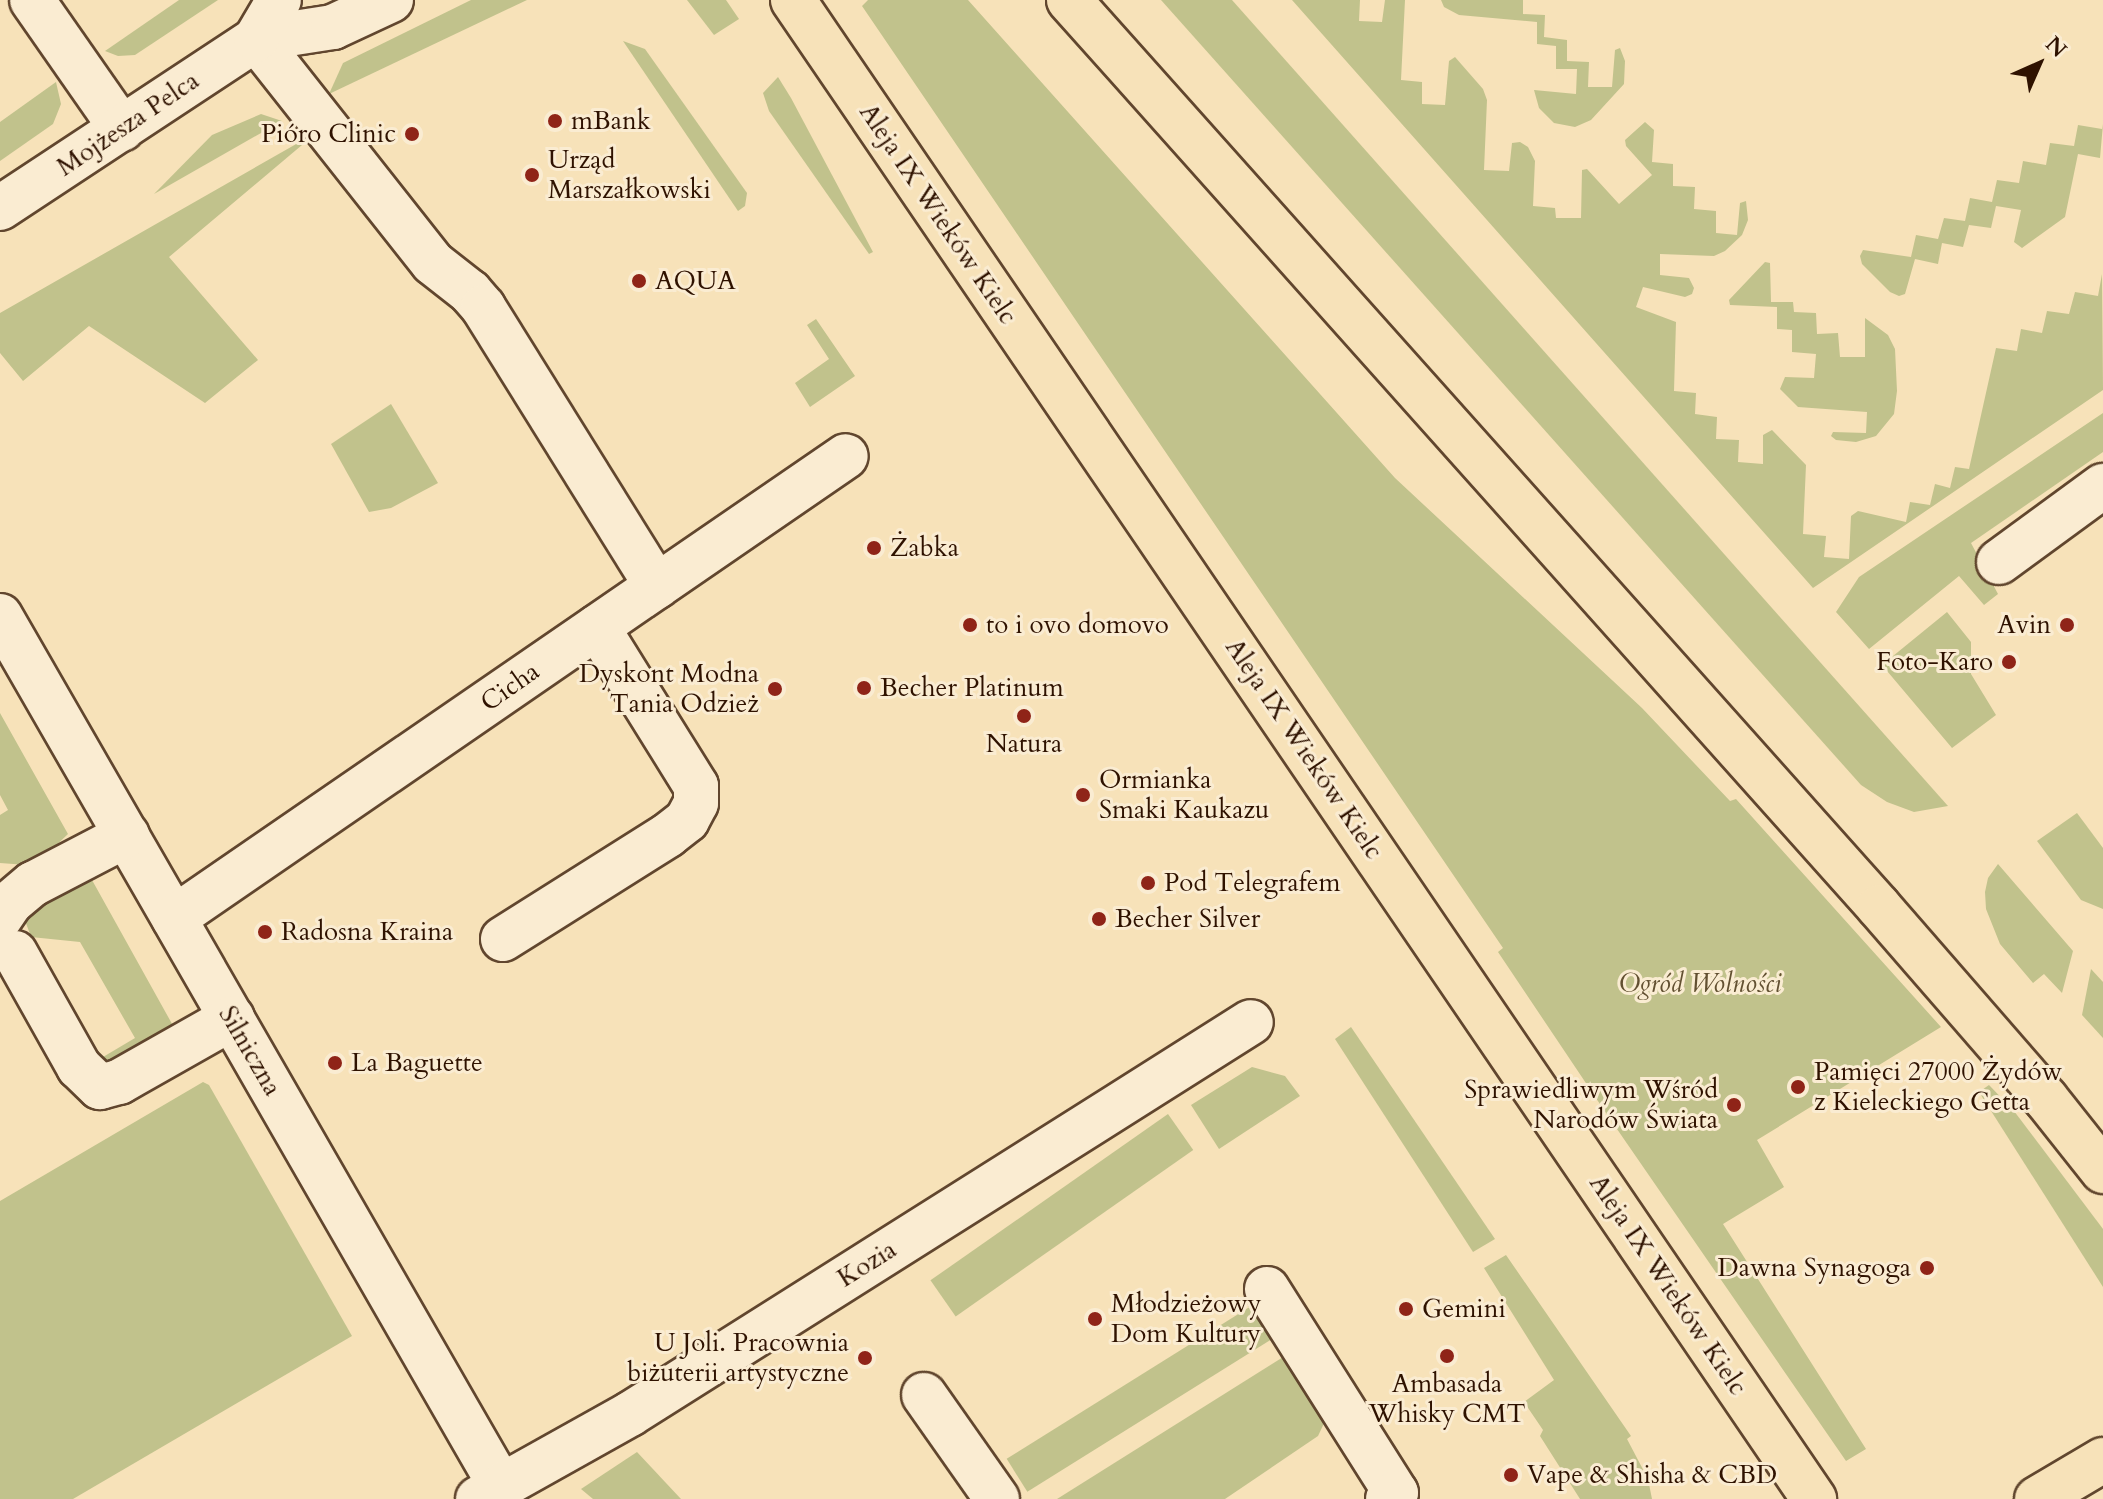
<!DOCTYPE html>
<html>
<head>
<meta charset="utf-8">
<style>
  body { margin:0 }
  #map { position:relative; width:2103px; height:1499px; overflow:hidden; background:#f7e2b9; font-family:Cardo,serif }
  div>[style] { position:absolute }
  .green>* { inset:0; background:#c1c28c; transform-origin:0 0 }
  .roads { filter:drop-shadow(2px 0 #61462e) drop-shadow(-2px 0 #61462e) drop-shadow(0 2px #61462e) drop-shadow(0 -2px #61462e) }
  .minor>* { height:44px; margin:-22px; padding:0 22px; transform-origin:22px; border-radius:22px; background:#faecd2 }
  .major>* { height:44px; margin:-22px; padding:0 22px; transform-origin:22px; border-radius:22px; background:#f7e2b9 }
  .dots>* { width:22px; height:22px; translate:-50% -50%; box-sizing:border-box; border:4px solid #faecd2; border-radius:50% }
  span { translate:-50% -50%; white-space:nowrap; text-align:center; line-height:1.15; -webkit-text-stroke:6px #faecd2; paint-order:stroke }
  .poi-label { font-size:26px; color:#2f1200 }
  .left { translate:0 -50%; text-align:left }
  .right { translate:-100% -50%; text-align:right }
  .street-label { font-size:26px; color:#2f1200 }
  .park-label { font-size:26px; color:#625031; font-style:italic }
  .north { position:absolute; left:1999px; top:24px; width:80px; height:80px; -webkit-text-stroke:6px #faecd2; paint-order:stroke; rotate:45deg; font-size:22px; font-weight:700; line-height:32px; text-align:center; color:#2f1200 }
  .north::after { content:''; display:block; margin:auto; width:28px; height:36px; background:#2f1200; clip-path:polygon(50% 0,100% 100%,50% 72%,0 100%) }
</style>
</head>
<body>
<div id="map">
  <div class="green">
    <div style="clip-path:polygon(179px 0,218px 0,135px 55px,118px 56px,105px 51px)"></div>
    <div style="clip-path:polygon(471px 0,527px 0,329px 94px,343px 63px)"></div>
    <div style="clip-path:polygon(687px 0,726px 0,739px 19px,714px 35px)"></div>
    <div style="clip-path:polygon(868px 0,968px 0,1395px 478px,1642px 708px,1730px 801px,1736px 799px,1941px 1027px,1757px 1140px,1784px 1187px,1723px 1224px,1866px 1449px,1846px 1461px,1608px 1116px,1498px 952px,1503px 948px,862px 6px)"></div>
    <div style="clip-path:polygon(1161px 0,1232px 0,1948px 806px,1914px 812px,1887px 802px,1861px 785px)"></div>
    <div style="clip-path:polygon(1292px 0,1360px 0,1359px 21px,1382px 22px,1385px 0,1405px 0,1401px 80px,1422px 82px,1422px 104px,1445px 105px,1449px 61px,1455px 57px,1483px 89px,1487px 100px,1484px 170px,1509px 171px,1512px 143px,1520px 142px,1528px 147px,1535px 161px,1533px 206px,1555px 208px,1556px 218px,1581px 218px,1582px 170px,1587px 169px,1619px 204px,1652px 175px,1626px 146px,1625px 140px,1645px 122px,1654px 130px,1652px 162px,1673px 164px,1673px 186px,1695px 187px,1694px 209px,1716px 211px,1716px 233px,1737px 235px,1740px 203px,1746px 201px,1748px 220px,1742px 235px,1725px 251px,1714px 256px,1660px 254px,1660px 275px,1689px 278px,1694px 288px,1692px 294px,1685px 297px,1643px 287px,1636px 307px,1676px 322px,1674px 391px,1696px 393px,1695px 414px,1717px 417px,1716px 439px,1739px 440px,1738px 462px,1763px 464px,1763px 435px,1772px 430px,1806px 465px,1803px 534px,1826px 536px,1824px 557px,1849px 559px,1851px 516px,1858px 511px,1906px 522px,1910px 502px,1930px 505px,1935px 484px,1950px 488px,1955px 467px,1969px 469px,1996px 348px,2017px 351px,2021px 329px,2042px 333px,2047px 311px,2069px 314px,2075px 292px,2098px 296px,2102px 274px,2103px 390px,1813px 588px)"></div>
    <div style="clip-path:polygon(1441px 0,1523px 0,1523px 14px,1545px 15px,1544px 37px,1567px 40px,1567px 61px,1589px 62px,1588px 87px,1612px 87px,1615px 50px,1620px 48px,1625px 61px,1624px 84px,1591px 120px,1575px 127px,1554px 123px,1539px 108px,1534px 90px,1576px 94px,1577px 69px,1556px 69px,1556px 46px,1537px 44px,1537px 22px,1459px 15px,1444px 7px)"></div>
    <div style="clip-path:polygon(623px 41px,645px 49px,747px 193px,745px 206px,738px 211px)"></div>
    <div style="clip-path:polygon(778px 77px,791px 98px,873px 252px,869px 254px,769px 111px,763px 93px)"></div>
    <div style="clip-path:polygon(56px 82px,61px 104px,53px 124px,0 161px,0 122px)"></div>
    <div style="clip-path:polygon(261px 114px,282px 121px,154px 194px,212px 135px)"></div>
    <div style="clip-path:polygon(2103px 124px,2100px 158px,2078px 154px,2065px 217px,2022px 248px,2014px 242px,2021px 210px,1996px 206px,1991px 228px,1969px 225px,1963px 247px,1942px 243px,1938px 264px,1915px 259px,1905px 294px,1899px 296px,1890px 292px,1862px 264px,1860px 256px,1863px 250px,1911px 257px,1916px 235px,1938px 239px,1944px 218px,1965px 221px,1970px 198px,1992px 202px,1997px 180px,2019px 183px,2023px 161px,2046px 165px,2050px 143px,2074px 146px,2078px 125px,2102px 129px)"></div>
    <div style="clip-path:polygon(298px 143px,302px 145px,169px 257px,258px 360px,205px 403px,89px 326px,23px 381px,0 353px,0 313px)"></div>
    <div style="clip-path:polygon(1765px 262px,1770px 263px,1771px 302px,1793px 302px,1794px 312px,1816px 313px,1817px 334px,1838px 333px,1840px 357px,1865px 357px,1865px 318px,1888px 335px,1895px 349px,1897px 391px,1894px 414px,1876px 436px,1856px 442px,1836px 440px,1831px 436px,1833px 432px,1866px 433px,1867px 412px,1798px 407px,1780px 389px,1785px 377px,1814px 378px,1816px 354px,1792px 352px,1792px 330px,1777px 329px,1777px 307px,1730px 305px,1729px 300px)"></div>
    <div style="clip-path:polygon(816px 319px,855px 376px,810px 407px,795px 383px,829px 359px,807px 325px)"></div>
    <div style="clip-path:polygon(391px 404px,438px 483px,391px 508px,369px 512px,331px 444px)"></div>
    <div style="clip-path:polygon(2103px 413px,2103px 452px,1971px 543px,1998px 594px,1984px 605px,1959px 576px,1869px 649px,1836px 612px,1859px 577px)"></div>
    <div style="clip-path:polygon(1947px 612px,1971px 642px,1971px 674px,1996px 715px,1952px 748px,1882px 665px)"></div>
    <div style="clip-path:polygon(0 713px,68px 834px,47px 854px,27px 865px,0 863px,0 815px,8px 810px,0 795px)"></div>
    <div style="clip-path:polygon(2077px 813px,2103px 848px,2103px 909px,2081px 900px,2037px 841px)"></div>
    <div style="clip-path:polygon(1998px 864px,2073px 951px,2062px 993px,2044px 974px,2033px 983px,2000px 944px,1986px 909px,1985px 892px,1988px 878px)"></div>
    <div style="clip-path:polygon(92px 880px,176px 1031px,110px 1068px,103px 1057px,135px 1038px,80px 942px,31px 937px,23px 915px,60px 890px)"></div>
    <div style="clip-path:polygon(2091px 969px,2103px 982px,2103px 1038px,2082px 1015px)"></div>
    <div style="clip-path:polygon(1351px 1027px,1495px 1239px,1473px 1252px,1335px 1039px)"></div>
    <div style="clip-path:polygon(1252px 1067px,1285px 1076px,1300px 1096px,1219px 1149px,1191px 1105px)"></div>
    <div style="clip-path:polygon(203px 1082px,209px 1085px,352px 1336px,73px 1499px,0 1499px,0 1201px)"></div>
    <div style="clip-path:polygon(1989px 1085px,2014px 1111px,2103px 1229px,2103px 1287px,1979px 1092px)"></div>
    <div style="left:1168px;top:1114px;width:44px;height:290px;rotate:55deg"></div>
    <div style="clip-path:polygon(1506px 1255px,1631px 1436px,1627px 1439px,1648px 1479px,1652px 1499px,1580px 1499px,1540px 1436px,1543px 1430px,1524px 1402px,1554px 1380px,1484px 1268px)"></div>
    <div style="left:1256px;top:1303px;width:39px;height:294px;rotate:58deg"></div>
    <div style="clip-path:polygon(1288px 1354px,1326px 1419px,1318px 1436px,1225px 1499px,1057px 1499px)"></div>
    <div style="clip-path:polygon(637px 1452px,681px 1499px,593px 1499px,581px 1489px)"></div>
  </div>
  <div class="roads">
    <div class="minor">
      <div style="left:32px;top:0;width:157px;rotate:55.1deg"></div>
      <div style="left:256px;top:39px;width:285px;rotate:51.7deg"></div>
      <div style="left:433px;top:263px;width:47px;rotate:38.1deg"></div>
      <div style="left:470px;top:292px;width:20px;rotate:49deg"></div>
      <div style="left:483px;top:307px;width:329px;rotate:58.1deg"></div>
      <div style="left:256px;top:39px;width:78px;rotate:-8.9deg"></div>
      <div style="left:333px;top:27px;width:64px;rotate:-25deg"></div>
      <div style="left:0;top:208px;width:307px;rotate:-33.4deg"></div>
      <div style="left:256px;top:39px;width:45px;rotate:-59.5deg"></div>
      <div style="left:1999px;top:562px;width:129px;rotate:-36.2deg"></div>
      <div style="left:0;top:616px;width:1003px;rotate:60.08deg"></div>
      <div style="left:0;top:918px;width:18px;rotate:-56deg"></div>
      <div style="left:10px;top:903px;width:30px;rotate:-40deg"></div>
      <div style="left:33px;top:884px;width:106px;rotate:-27.5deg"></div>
      <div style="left:174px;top:918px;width:815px;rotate:-34.51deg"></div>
      <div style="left:503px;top:939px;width:195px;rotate:-32.2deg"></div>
      <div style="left:668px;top:835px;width:24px;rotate:-38deg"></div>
      <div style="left:687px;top:820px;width:19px;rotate:-62deg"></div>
      <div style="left:696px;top:803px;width:17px;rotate:-90deg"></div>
      <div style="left:696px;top:786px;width:187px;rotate:-121.9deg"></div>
      <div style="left:15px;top:953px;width:131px;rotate:60.7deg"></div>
      <div style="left:79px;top:1067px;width:29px;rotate:44deg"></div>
      <div style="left:100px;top:1087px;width:20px;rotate:-15deg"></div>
      <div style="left:119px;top:1082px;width:130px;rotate:-29.5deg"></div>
      <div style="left:1267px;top:1289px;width:241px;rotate:57.7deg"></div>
      <div style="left:1396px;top:1493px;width:10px;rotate:143deg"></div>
      <div style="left:924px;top:1395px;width:127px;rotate:54.9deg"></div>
      <div style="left:478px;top:1499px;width:174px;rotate:-29.2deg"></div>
      <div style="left:630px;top:1414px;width:734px;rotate:-32.26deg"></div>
    </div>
    <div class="major">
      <div style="left:793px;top:0;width:1814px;rotate:55.74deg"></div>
      <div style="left:1069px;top:0;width:1216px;rotate:48.23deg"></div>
      <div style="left:1879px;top:907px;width:254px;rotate:49deg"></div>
      <div style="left:2046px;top:1099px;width:92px;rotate:51.6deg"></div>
      <div style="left:2037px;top:1499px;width:77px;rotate:-30.6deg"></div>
    </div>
  </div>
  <div class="dots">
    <div style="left:555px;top:121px;background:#8f2418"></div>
    <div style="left:412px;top:134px;background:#8f2418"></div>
    <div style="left:532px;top:175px;background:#8f2418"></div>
    <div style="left:639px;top:281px;background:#8f2418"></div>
    <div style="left:874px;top:548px;background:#8f2418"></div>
    <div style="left:970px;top:625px;background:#8f2418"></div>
    <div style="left:2067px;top:625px;background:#8f2418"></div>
    <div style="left:2009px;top:662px;background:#8f2418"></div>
    <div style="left:864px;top:688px;background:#8f2418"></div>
    <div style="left:775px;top:689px;background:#8f2418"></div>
    <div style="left:1024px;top:716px;background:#8f2418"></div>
    <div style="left:1083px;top:795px;background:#8f2418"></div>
    <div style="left:1148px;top:883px;background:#8f2418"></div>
    <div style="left:1099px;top:919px;background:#8f2418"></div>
    <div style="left:265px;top:932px;background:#8f2418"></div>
    <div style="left:335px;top:1063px;background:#8f2418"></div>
    <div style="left:1798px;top:1087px;background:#8f2418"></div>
    <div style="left:1734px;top:1105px;background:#8f2418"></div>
    <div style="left:1927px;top:1268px;background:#8f2418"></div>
    <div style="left:1406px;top:1309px;background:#8f2418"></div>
    <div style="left:1095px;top:1319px;background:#8f2418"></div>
    <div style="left:1447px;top:1356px;background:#8f2418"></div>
    <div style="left:865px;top:1358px;background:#8f2418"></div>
    <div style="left:1511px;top:1475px;background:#8f2418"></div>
  </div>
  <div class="poi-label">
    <span class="left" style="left:571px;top:121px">mBank</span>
    <span class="right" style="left:396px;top:134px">Pióro Clinic</span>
    <span class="left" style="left:548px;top:175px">Urząd<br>Marszałkowski</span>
    <span class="left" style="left:655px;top:281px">AQUA</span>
    <span class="left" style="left:890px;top:548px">Żabka</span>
    <span class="left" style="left:986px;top:625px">to i ovo domovo</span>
    <span class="right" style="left:2051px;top:625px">Avin</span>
    <span class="right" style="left:1993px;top:662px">Foto-Karo</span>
    <span class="right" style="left:759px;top:689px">Dyskont Modna<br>Tania Odzież</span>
    <span class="left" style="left:880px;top:688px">Becher Platinum</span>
    <span style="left:1024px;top:744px">Natura</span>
    <span class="left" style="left:1099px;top:795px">Ormianka<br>Smaki Kaukazu</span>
    <span class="left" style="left:1164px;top:883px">Pod Telegrafem</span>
    <span class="left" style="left:1115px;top:919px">Becher Silver</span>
    <span class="left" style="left:281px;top:932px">Radosna Kraina</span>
    <span class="left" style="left:351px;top:1063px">La Baguette</span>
    <span class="left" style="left:1814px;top:1087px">Pamięci 27000 Żydów<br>z Kieleckiego Getta</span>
    <span class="right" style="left:1718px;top:1105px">Sprawiedliwym Wśród<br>Narodów Świata</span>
    <span class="right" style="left:1911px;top:1268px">Dawna Synagoga</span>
    <span class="left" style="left:1111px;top:1319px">Młodzieżowy<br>Dom Kultury</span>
    <span class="left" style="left:1422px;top:1309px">Gemini</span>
    <span class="right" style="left:849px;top:1358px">U Joli. Pracownia<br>biżuterii artystyczne</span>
    <span style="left:1447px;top:1399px">Ambasada<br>Whisky CMT</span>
    <span class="left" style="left:1527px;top:1475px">Vape &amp; Shisha &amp; CBD</span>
  </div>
  <div class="street-label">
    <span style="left:128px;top:124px;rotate:-34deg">Mojżesza Pelca</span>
    <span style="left:938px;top:214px;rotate:56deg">Aleja IX Wieków Kielc</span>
    <span style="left:510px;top:687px;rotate:-35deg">Cicha</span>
    <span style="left:1304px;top:749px;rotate:56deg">Aleja IX Wieków Kielc</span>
    <span style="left:250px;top:1051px;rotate:60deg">Silniczna</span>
    <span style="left:867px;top:1264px;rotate:-32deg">Kozia</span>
    <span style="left:1668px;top:1285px;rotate:56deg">Aleja IX Wieków Kielc</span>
  </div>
  <div class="park-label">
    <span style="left:1700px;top:984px">Ogród Wolności</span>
  </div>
  <div class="north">N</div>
</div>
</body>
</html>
